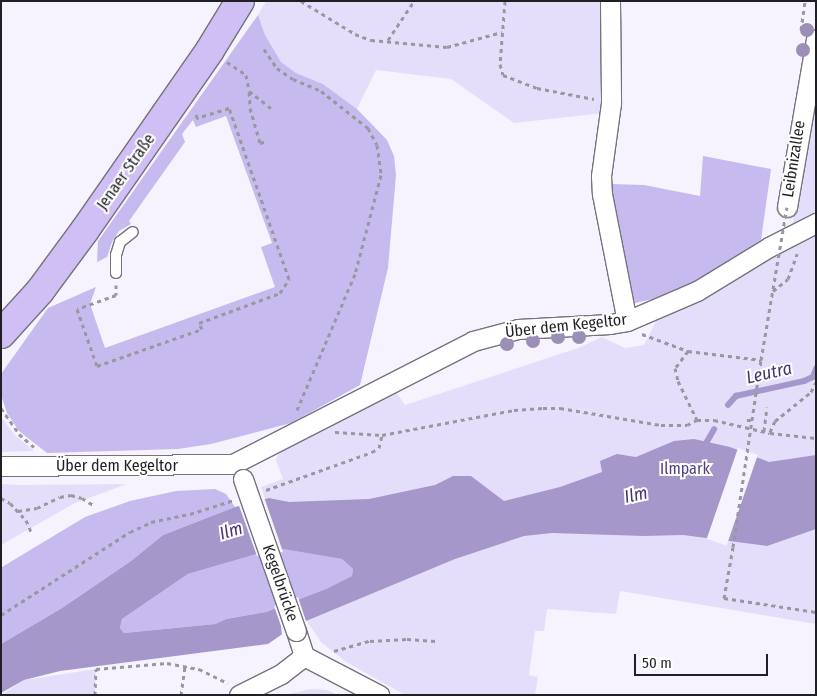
<!DOCTYPE html>
<html>
<head>
<meta charset="utf-8">
<style>
  body { margin:0 }
  #map { position:relative; width:817px; height:696px; overflow:hidden; background:#f6f3fe; font-family:"Fira Sans Condensed",sans-serif }
  div>[style] { position:absolute }
  .green>* { inset:0; background:#e5defa }
  .forest>* { inset:0; background:#c7baee }
  .water>* { inset:0; background:#a597c9 }
  .pier>* { inset:0; background:#f6f3fe; transform-origin:0 0 }
  .stream>* { height:5.5px; margin:-2.75px; padding:0 2.75px; transform-origin:2.75px; border-radius:2.75px; background:#a597c9 }
  .path>* { height:3px; margin-top:-1.5px; transform-origin:0; background:repeating-linear-gradient(90deg,#99979f 0 4px,transparent 0 8px) }
  .roads { filter:drop-shadow(1px 0 #75727e) drop-shadow(-1px 0 #75727e) drop-shadow(0 1px #75727e) drop-shadow(0 -1px #75727e) }
  .lane>* { height:10px; margin:-5px; padding:0 5px; transform-origin:5px; border-radius:5px; background:#fff }
  .street>* { height:19px; margin:-9.5px; padding:0 9.5px; transform-origin:9.5px; border-radius:9.5px; background:#fff }
  .primary>* { height:28px; margin:-14px; padding:0 14px; transform-origin:14px; border-radius:14px; background:#d0bff5 }
  .path-bridge>* { height:3px; margin-top:-1.5px; transform-origin:0; background:repeating-linear-gradient(90deg,#99979f 0 4px,transparent 0 8px) }
  .bridges { filter:drop-shadow(1px 0 #75727e) drop-shadow(-1px 0 #75727e) drop-shadow(0 1px #75727e) drop-shadow(0 -1px #75727e) }
  .street-bridge>* { height:19px; margin:-9.5px; padding:0 9.5px; transform-origin:9.5px; border-radius:9.5px; background:#fff }
  .trees>* { width:14px; height:14px; margin:-7px; border-radius:50%; background:#9c8fb7 }
  span { translate:-50% -50%; white-space:nowrap; text-align:center; line-height:1.15; -webkit-text-stroke:4px #fff; paint-order:stroke }
  .street-label { font-size:16px; color:#201f24 }
  .park-label { font-size:16px; color:#523e7d }
  .water-label { font-size:18px; color:#493472; font-style:italic }
  .frame { position:absolute; inset:0; border:2px solid #201f24; pointer-events:none }
  .scale { position:absolute; left:634px; top:654px; width:134px; height:22px; box-sizing:border-box; border:2px solid #201f24; border-top:0; padding-left:6px; font-size:15px; line-height:18px; white-space:nowrap; color:#201f24; -webkit-text-stroke:4px #fff; paint-order:stroke }
</style>
</head>
<body>
<div id="map">
  <div class="green">
    <div style="clip-path:polygon(266px 1px,601px 1px,604px 113px,514px 123px,451px 79px,376px 70px,357px 109px,323px 84px,296px 73px,281px 62px,265px 35px,258px 15px)"></div>
    <div style="clip-path:polygon(816px 98px,816px 216px,792px 227px,814px 99px)"></div>
    <div style="clip-path:polygon(816px 234px,816px 624px,620px 591px,616px 614px,547px 609px,544px 631px,535px 631px,529px 675px,538px 677px,535px 695px,405px 695px,346px 662px,321px 642px,308px 623px,261px 487px,283px 479px,276px 460px,282px 446px,396px 392px,405px 405px,578px 348px,602px 337px,625px 348px,644px 345px,660px 313px)"></div>
    <div style="clip-path:polygon(1px 417px,15px 435px,34px 451px,1px 452px)"></div>
    <div style="clip-path:polygon(1px 484px,17px 485px,127px 484px,75px 503px,1px 545px)"></div>
    <div style="clip-path:polygon(96px 669px,95px 695px,1px 695px,24px 680px)"></div>
    <div style="clip-path:polygon(311px 689px,327px 690px,338px 695px,284px 695px)"></div>
  </div>
  <div class="forest">
    <div style="clip-path:polygon(258px 15px,265px 35px,281px 62px,296px 73px,323px 84px,357px 109px,387px 140px,394px 156px,396px 175px,388px 268px,360px 385px,291px 423px,211px 444px,178px 449px,47px 453px,19px 431px,7px 413px,1px 395px,1px 374px,48px 308px,96px 287px,90px 304px,105px 348px,275px 287px,261px 247px,272px 243px,226px 116px,196px 127px,193px 120px,182px 134px,185px 142px,129px 221px,131px 224px,119px 231px,112px 242px,107px 257px,97px 262px,98px 241px)"></div>
    <div style="clip-path:polygon(703px 156px,771px 169px,761px 240px,698px 282px,670px 295px,635px 303px,620px 254px,611px 201px,610px 184px,644px 185px,700px 196px)"></div>
    <div style="clip-path:polygon(215px 489px,226px 494px,235px 507px,163px 535px,131px 561px,62px 608px,1px 644px,2px 567px,85px 517px,130px 501px,176px 491px)"></div>
    <div style="clip-path:polygon(277px 548px,342px 559px,353px 569px,352px 576px,326px 589px,266px 612px,226px 619px,215px 624px,124px 633px,120px 628px,122px 619px,188px 574px)"></div>
  </div>
  <div class="water">
    <div style="clip-path:polygon(evenodd,694px 439px,730px 447px,769px 462px,816px 455px,816px 529px,767px 546px,683px 535px,644px 536px,552px 533px,524px 536px,455px 559px,294px 626px,268px 644px,60px 671px,24px 680px,1px 693px,1px 644px,62px 608px,131px 561px,163px 535px,235px 507px,269px 498px,289px 502px,369px 499px,435px 485px,453px 476px,471px 476px,504px 501px,560px 487px,602px 472px,600px 461px,617px 454px,636px 457px,674px 441px,694px 439px,277px 548px,342px 559px,353px 569px,352px 576px,326px 589px,266px 612px,226px 619px,215px 624px,124px 633px,120px 628px,122px 619px,188px 574px,277px 548px)"></div>
  </div>
  <div class="pier">
    <div style="left:738px;top:448px;width:21px;height:96px;rotate:19deg"></div>
    <div style="clip-path:polygon(264px 497px,283px 552px,257px 556px,238px 503px)"></div>
    <div style="clip-path:polygon(298px 597px,307px 624px,282px 637px,281px 626px,274px 606px)"></div>
  </div>
  <div class="stream">
    <div style="left:728px;top:405px;width:12px;rotate:-48deg"></div>
    <div style="left:736px;top:396px;width:70px;rotate:-12.4deg"></div>
    <div style="left:804px;top:381px;width:10px;rotate:-24deg"></div>
    <div style="left:813px;top:377px;width:9px;rotate:-69deg"></div>
    <div style="left:704px;top:447px;width:20px;rotate:-60deg"></div>
  </div>
  <div class="path">
    <div style="left:301px;top:1px;width:63px;rotate:31.4deg"></div>
    <div style="left:355px;top:34px;width:17px;rotate:21deg"></div>
    <div style="left:371px;top:40px;width:76px;rotate:5.3deg"></div>
    <div style="left:447px;top:47px;width:57px;rotate:-15.3deg"></div>
    <div style="left:505px;top:1px;width:63px;rotate:94.5deg"></div>
    <div style="left:500px;top:64px;width:11px;rotate:75deg"></div>
    <div style="left:503px;top:75px;width:36px;rotate:21deg"></div>
    <div style="left:537px;top:88px;width:58px;rotate:10.9deg"></div>
    <div style="left:801px;top:30px;width:29px;rotate:-82deg"></div>
    <div style="left:388px;top:40px;width:47px;rotate:-56.3deg"></div>
    <div style="left:264px;top:49px;width:23px;rotate:56deg"></div>
    <div style="left:277px;top:68px;width:19px;rotate:35deg"></div>
    <div style="left:293px;top:79px;width:30px;rotate:23deg"></div>
    <div style="left:321px;top:91px;width:60px;rotate:38.2deg"></div>
    <div style="left:368px;top:128px;width:19px;rotate:62deg"></div>
    <div style="left:377px;top:145px;width:30px;rotate:82deg"></div>
    <div style="left:381px;top:175px;width:102px;rotate:104.7deg"></div>
    <div style="left:355px;top:274px;width:148px;rotate:113.1deg"></div>
    <div style="left:227px;top:62px;width:23px;rotate:34deg"></div>
    <div style="left:246px;top:75px;width:16px;rotate:79deg"></div>
    <div style="left:249px;top:91px;width:31px;rotate:38deg"></div>
    <div style="left:249px;top:92px;width:16px;rotate:86deg"></div>
    <div style="left:250px;top:108px;width:36px;rotate:74deg"></div>
    <div style="left:260px;top:143px;width:7px;rotate:-16deg"></div>
    <div style="left:116px;top:285px;width:10px;rotate:90deg"></div>
    <div style="left:116px;top:295px;width:41px;rotate:160.3deg"></div>
    <div style="left:77px;top:309px;width:60px;rotate:70.7deg"></div>
    <div style="left:97px;top:366px;width:111px;rotate:-19.4deg"></div>
    <div style="left:202px;top:329px;width:7px;rotate:-117deg"></div>
    <div style="left:199px;top:323px;width:86px;rotate:-20.3deg"></div>
    <div style="left:280px;top:293px;width:17px;rotate:-57deg"></div>
    <div style="left:289px;top:279px;width:181px;rotate:-109.3deg"></div>
    <div style="left:229px;top:108px;width:34px;rotate:163deg"></div>
    <div style="left:197px;top:118px;width:8px;rotate:-104deg"></div>
    <div style="left:773px;top:291px;width:19px;rotate:-39deg"></div>
    <div style="left:788px;top:279px;width:27px;rotate:-70deg"></div>
    <div style="left:642px;top:334px;width:49px;rotate:20.3deg"></div>
    <div style="left:688px;top:351px;width:74px;rotate:7deg"></div>
    <div style="left:688px;top:351px;width:21px;rotate:127deg"></div>
    <div style="left:675px;top:368px;width:13px;rotate:77deg"></div>
    <div style="left:678px;top:381px;width:43px;rotate:64deg"></div>
    <div style="left:1px;top:408px;width:32px;rotate:55deg"></div>
    <div style="left:19px;top:434px;width:20px;rotate:41deg"></div>
    <div style="left:747px;top:420px;width:5px"></div>
    <div style="left:764px;top:431px;width:24px;rotate:-83deg"></div>
    <div style="left:335px;top:432px;width:47px;rotate:3.7deg"></div>
    <div style="left:382px;top:435px;width:134px;rotate:-10.7deg"></div>
    <div style="left:514px;top:410px;width:29px;rotate:-4deg"></div>
    <div style="left:543px;top:408px;width:17px"></div>
    <div style="left:560px;top:408px;width:102px;rotate:9.6deg"></div>
    <div style="left:661px;top:425px;width:26px"></div>
    <div style="left:687px;top:425px;width:11px;rotate:-27deg"></div>
    <div style="left:697px;top:420px;width:17px"></div>
    <div style="left:714px;top:420px;width:57px;rotate:13.1deg"></div>
    <div style="left:770px;top:433px;width:46px;rotate:6.2deg"></div>
    <div style="left:770px;top:432px;width:12px;rotate:-66deg"></div>
    <div style="left:775px;top:421px;width:46px;rotate:-38.9deg"></div>
    <div style="left:811px;top:392px;width:11px;rotate:-63deg"></div>
    <div style="left:266px;top:490px;width:113px;rotate:-19.7deg"></div>
    <div style="left:372px;top:452px;width:8px;rotate:-30deg"></div>
    <div style="left:379px;top:448px;width:13px;rotate:-77deg"></div>
    <div style="left:1px;top:498px;width:10px;rotate:29deg"></div>
    <div style="left:10px;top:503px;width:23px;rotate:47deg"></div>
    <div style="left:26px;top:520px;width:13px;rotate:67deg"></div>
    <div style="left:18px;top:511px;width:19px;rotate:-9deg"></div>
    <div style="left:37px;top:508px;width:25px;rotate:-26deg"></div>
    <div style="left:60px;top:497px;width:11px;rotate:-10deg"></div>
    <div style="left:71px;top:495px;width:11px;rotate:15deg"></div>
    <div style="left:82px;top:498px;width:13px;rotate:32deg"></div>
    <div style="left:733px;top:547px;width:52px;rotate:100deg"></div>
    <div style="left:724px;top:598px;width:93px;rotate:8.7deg"></div>
    <div style="left:1px;top:615px;width:153px;rotate:-32.8deg"></div>
    <div style="left:130px;top:532px;width:23px;rotate:-25deg"></div>
    <div style="left:151px;top:522px;width:40px;rotate:-12deg"></div>
    <div style="left:190px;top:514px;width:46px;rotate:-17.7deg"></div>
    <div style="left:334px;top:651px;width:37px;rotate:-16deg"></div>
    <div style="left:370px;top:641px;width:37px;rotate:-3deg"></div>
    <div style="left:407px;top:639px;width:32px;rotate:4deg"></div>
    <div style="left:95px;top:695px;width:26px;rotate:-88deg"></div>
    <div style="left:96px;top:669px;width:71px;rotate:-4.8deg"></div>
    <div style="left:167px;top:663px;width:33px;rotate:11deg"></div>
    <div style="left:199px;top:669px;width:32px;rotate:26deg"></div>
    <div style="left:181px;top:695px;width:28px;rotate:-82deg"></div>
  </div>
  <div class="roads">
    <div class="lane">
      <div style="left:116px;top:273px;width:18px;rotate:-90deg"></div>
      <div style="left:116px;top:255px;width:14px;rotate:-73deg"></div>
      <div style="left:120px;top:242px;width:16px;rotate:-38deg"></div>
    </div>
    <div class="street">
      <div style="left:610px;top:1px;width:102px;rotate:89.4deg"></div>
      <div style="left:611px;top:103px;width:74px;rotate:97.8deg"></div>
      <div style="left:601px;top:176px;width:18px;rotate:87deg"></div>
      <div style="left:602px;top:194px;width:129px;rotate:78.9deg"></div>
      <div style="left:787px;top:207px;width:170px;rotate:-80.2deg"></div>
      <div style="left:1px;top:466px;width:232px;rotate:-0.5deg"></div>
      <div style="left:233px;top:464px;width:270px;rotate:-27.1deg"></div>
      <div style="left:473px;top:341px;width:47px;rotate:-14.9deg"></div>
      <div style="left:518px;top:329px;width:92px;rotate:-3.1deg"></div>
      <div style="left:610px;top:324px;width:17px;rotate:-10deg"></div>
      <div style="left:627px;top:321px;width:76px;rotate:-23.2deg"></div>
      <div style="left:697px;top:291px;width:84px;rotate:-31.4deg"></div>
      <div style="left:769px;top:247px;width:53px;rotate:-27.1deg"></div>
      <div style="left:296px;top:631px;width:26px;rotate:72deg"></div>
      <div style="left:304px;top:656px;width:85px;rotate:27.5deg"></div>
      <div style="left:239px;top:695px;width:47px;rotate:-26.6deg"></div>
      <div style="left:281px;top:674px;width:29px;rotate:-38deg"></div>
    </div>
    <div class="primary">
      <div style="left:1px;top:334px;width:58px;rotate:-47.8deg"></div>
      <div style="left:40px;top:291px;width:76px;rotate:-53.6deg"></div>
      <div style="left:85px;top:230px;width:219px;rotate:-55.2deg"></div>
      <div style="left:210px;top:50px;width:57px;rotate:-58.5deg"></div>
    </div>
  </div>
  <div class="path-bridge">
    <div style="left:733px;top:547px;width:189px;rotate:-81.5deg"></div>
    <div style="left:761px;top:360px;width:155px;rotate:-80.4deg"></div>
  </div>
  <div class="bridges">
    <div class="street-bridge">
      <div style="left:243px;top:479px;width:161px;rotate:70.8deg"></div>
    </div>
  </div>
  <div class="trees">
    <div style="left:807px;top:30px"></div>
    <div style="left:803px;top:50px"></div>
    <div style="left:558px;top:337px"></div>
    <div style="left:579px;top:337px"></div>
    <div style="left:533px;top:341px"></div>
    <div style="left:507px;top:344px"></div>
  </div>
  <div class="street-label">
    <span style="left:794px;top:159px;rotate:-81deg">Leibnizallee</span>
    <span style="left:126px;top:172px;rotate:-55deg">Jenaer Straße</span>
    <span style="left:566px;top:326px;rotate:-6deg">Über dem Kegeltor</span>
    <span style="left:117px;top:466px">Über dem Kegeltor</span>
    <span style="left:280px;top:583px;rotate:71deg">Kegelbrücke</span>
  </div>
  <div class="park-label">
    <span style="left:685px;top:469px">Ilmpark</span>
  </div>
  <div class="water-label">
    <span style="left:769px;top:373px;rotate:-13deg">Leutra</span>
    <span style="left:636px;top:495px;rotate:-12deg">Ilm</span>
    <span style="left:231px;top:531px;rotate:-16deg">Ilm</span>
  </div>
  <div class="frame"></div>
  <div class="scale">50 m</div>
</div>
</body>
</html>
